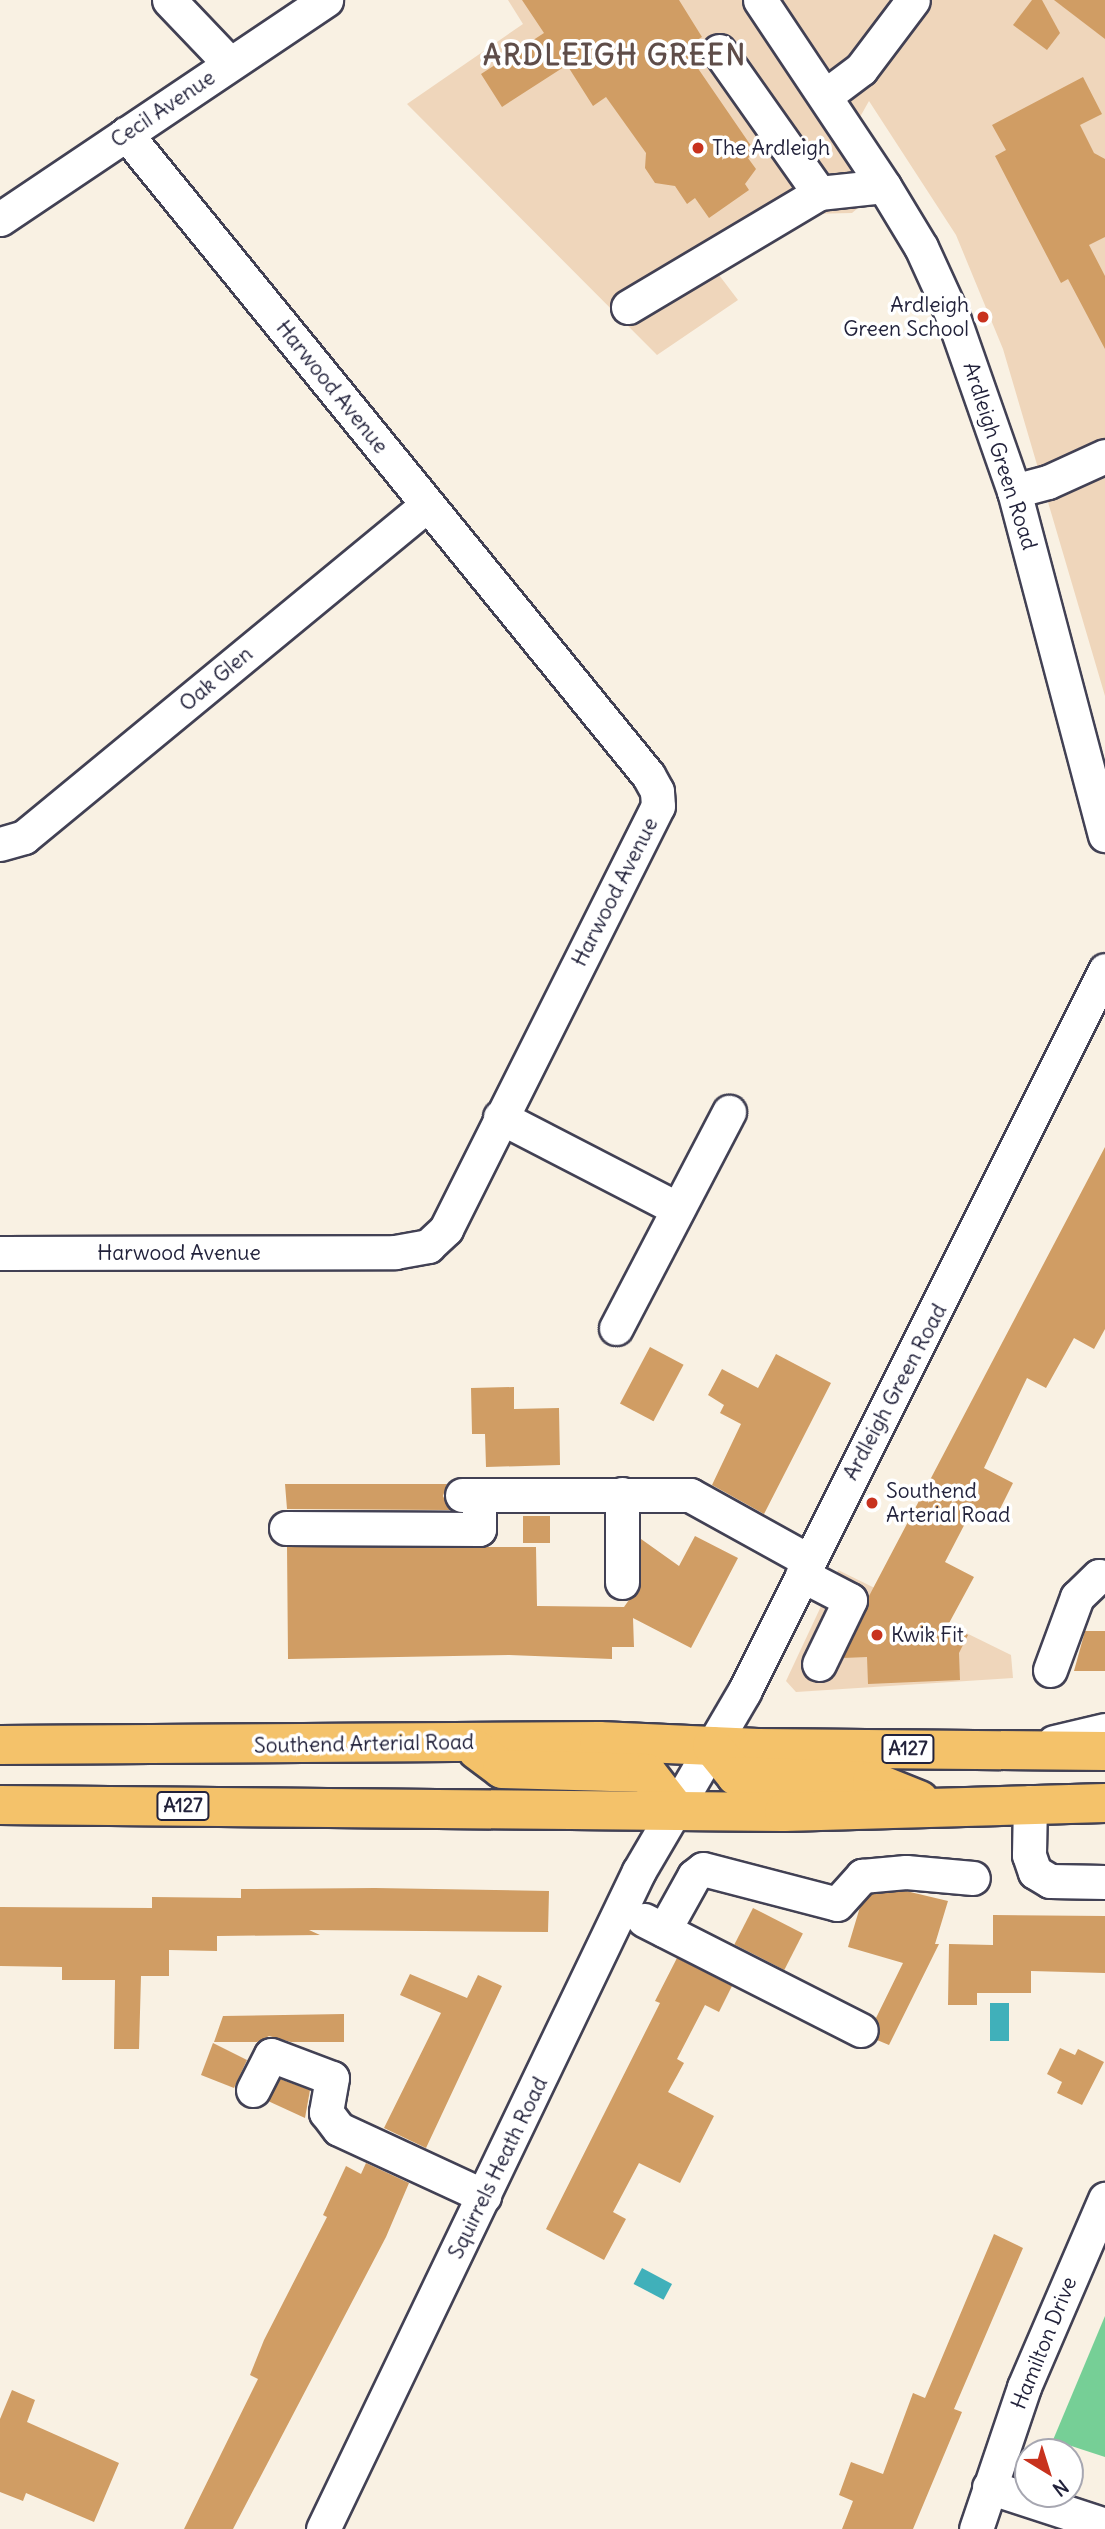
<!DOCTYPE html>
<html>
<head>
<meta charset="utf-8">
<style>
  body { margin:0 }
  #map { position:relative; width:1105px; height:2529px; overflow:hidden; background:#f9f1e3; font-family:Delius,sans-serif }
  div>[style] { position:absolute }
  .built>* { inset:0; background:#efd6bb }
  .green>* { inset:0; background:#76cf96 }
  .water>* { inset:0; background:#40b0ba; transform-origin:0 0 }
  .building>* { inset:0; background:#d09d64; transform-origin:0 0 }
  .roads { filter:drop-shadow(2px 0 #424154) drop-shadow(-2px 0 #424154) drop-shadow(0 2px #424154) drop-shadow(0 -2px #424154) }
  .minor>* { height:33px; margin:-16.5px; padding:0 16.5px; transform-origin:16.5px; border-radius:16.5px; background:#fff }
  .highway>* { height:38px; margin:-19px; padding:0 19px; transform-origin:19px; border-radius:19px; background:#f4c26a }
  .dots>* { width:19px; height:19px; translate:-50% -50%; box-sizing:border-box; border:4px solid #fff; border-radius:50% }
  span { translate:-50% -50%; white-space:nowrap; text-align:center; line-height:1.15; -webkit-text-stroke:7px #fff; paint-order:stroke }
  .shield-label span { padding:2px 5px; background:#fff; border:2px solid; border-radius:5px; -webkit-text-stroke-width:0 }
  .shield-label { font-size:19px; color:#22223b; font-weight:700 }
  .street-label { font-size:21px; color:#22223b }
  .poi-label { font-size:21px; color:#22223b }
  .left { translate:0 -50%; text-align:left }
  .right { translate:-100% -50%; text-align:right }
  .district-label { font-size:28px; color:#5f4d49; font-weight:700; letter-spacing:2px }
  .north { position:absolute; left:1014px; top:2438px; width:70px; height:70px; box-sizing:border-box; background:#fff; border:2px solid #a7a7b1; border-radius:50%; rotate:142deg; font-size:19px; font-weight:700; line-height:28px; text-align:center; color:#22223b }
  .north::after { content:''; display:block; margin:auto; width:24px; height:32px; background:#c8321e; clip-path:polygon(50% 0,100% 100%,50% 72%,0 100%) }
</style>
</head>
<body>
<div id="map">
  <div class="built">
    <div style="clip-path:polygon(508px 0,1105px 0,1105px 696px,1003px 349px,956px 235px,869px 101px,851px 133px,884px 186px,852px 213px,807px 214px,719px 275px,738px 300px,657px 355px,407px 104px,523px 24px)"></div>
    <div style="clip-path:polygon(838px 1570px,1011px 1655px,1013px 1678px,796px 1692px,786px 1681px)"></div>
  </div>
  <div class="green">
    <div style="clip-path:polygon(1105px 2316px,1105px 2457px,1053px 2440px)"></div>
  </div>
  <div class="water">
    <div style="left:1009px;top:2003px;width:38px;height:19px;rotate:90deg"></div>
    <div style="left:642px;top:2268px;width:34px;height:18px;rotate:28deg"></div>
  </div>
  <div class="building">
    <div style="clip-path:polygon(522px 0,679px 0,702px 37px,684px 48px,756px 153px,748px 158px,756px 169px,745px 184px,749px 190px,709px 218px,695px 198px,687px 204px,675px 186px,655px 183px,645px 168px,646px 153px,606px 97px,593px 106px,567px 65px,502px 107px,481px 74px,544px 33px)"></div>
    <div style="clip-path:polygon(1032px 0,1042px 0,1060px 33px,1047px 50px,1013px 25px)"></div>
    <div style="clip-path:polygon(1054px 0,1105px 0,1105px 39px)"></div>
    <div style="clip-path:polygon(1083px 77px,1102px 114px,1080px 125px,1094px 153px,1105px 159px,1105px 237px,1089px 245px,1105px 276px,1105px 349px,1068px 279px,1061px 283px,995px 156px,1006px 150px,992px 125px)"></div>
    <div style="clip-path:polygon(1105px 1147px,1105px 1329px,1094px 1349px,1074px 1338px,1046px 1388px,1027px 1378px,984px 1468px,1013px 1483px,993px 1523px,971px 1512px,945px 1562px,974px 1577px,948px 1625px,968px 1635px,959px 1653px,960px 1680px,868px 1684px,867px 1657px,843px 1658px,869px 1596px)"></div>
    <div style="left:650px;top:1347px;width:38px;height:64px;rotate:28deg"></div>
    <div style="clip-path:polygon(776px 1354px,831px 1383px,764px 1514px,712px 1485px,741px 1424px,720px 1413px,724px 1405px,708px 1395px,722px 1369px,758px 1388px)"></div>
    <div style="clip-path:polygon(514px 1387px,514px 1409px,559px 1408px,560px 1465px,486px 1467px,485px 1434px,472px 1434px,471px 1388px)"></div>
    <div style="clip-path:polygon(285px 1484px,447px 1484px,443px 1496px,450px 1510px,287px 1509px)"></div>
    <div style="left:523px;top:1516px;width:27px;height:27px"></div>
    <div style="clip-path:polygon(695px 1536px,738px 1558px,691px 1648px,633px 1618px,634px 1647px,612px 1647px,612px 1659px,509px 1655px,288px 1659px,287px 1547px,536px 1547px,537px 1606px,624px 1607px,641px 1583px,641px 1539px,679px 1566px)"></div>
    <div style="clip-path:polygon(1085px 1631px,1105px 1631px,1105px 1671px,1074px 1671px)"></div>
    <div style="clip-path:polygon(375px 1888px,549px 1891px,548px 1932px,309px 1930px,320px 1935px,217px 1936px,217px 1951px,169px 1950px,169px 1976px,141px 1976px,139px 2049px,114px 2049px,115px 1980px,62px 1980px,62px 1967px,0 1966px,0 1907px,152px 1908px,152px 1897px,241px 1898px,241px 1889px)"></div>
    <div style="clip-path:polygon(906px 1891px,948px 1901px,935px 1944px,939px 1944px,889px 2045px,877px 2040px,880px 2028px,876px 2018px,903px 1963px,848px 1947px,860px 1907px,871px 1894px)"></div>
    <div style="left:753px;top:1908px;width:56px;height:41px;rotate:27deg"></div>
    <div style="clip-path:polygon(993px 1915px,1105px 1916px,1105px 1973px,1031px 1971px,1031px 1993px,977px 1993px,977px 2005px,948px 2005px,949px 1944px,993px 1945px)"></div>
    <div style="clip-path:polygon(677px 1958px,732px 1986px,719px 2012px,705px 2005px,677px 2059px,684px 2063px,668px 2092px,714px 2116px,680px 2183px,639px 2163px,613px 2212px,626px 2219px,604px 2260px,546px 2229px,660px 2003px,655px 2001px)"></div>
    <div style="clip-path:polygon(410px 1974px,467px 1998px,478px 1975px,502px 1986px,426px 2148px,384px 2128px,441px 2013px,400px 1995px)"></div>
    <div style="clip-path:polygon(344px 2014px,344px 2042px,291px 2042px,269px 2036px,257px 2042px,214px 2042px,223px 2016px)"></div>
    <div style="clip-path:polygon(213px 2043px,247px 2060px,234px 2088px,201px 2075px)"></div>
    <div style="clip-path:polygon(1060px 2048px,1075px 2055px,1078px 2049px,1104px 2062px,1082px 2105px,1057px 2093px,1062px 2082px,1047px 2074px)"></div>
    <div style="clip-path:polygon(280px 2079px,310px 2090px,305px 2118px,268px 2101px)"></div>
    <div style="clip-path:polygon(366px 2163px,409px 2183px,386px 2237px,233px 2529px,184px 2529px,258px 2379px,250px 2375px,264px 2340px,327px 2217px,323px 2215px,346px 2166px,361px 2174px)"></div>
    <div style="clip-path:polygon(994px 2234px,1023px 2248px,954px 2409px,962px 2412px,913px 2529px,842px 2529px,853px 2501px,839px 2495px,851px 2462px,883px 2474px,913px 2393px,925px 2398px)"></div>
    <div style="clip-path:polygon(12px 2390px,35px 2400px,27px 2422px,119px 2463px,94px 2522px,26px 2493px,23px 2501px,0 2492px,0 2419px)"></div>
  </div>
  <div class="roads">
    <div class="minor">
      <div style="left:169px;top:0;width:88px;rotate:46.4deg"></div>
      <div style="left:760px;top:0;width:224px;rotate:56.3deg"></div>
      <div style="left:884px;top:186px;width:71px;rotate:58.8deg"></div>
      <div style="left:921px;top:247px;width:77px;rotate:65.4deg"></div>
      <div style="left:953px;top:317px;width:184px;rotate:70.7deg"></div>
      <div style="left:1014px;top:491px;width:356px;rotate:75.2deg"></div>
      <div style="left:719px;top:51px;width:174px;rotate:54.8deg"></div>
      <div style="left:825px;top:96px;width:45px;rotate:-36.9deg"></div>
      <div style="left:861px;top:69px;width:86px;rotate:-53deg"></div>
      <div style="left:0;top:219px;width:393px;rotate:-33.9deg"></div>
      <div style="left:628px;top:307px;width:222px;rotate:-30.8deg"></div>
      <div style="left:819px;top:193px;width:65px;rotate:-6.1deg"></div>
      <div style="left:1014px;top:491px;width:35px;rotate:-15deg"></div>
      <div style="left:1048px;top:482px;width:63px;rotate:-24.5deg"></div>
      <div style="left:0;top:844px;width:25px;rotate:-16deg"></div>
      <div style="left:24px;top:837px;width:522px;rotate:-39.48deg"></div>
      <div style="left:500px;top:1117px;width:200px;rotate:27.3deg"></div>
      <div style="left:0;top:1253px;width:395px;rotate:-0.1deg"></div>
      <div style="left:395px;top:1252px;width:34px;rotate:-10deg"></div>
      <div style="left:428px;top:1246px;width:25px;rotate:-43deg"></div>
      <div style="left:446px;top:1229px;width:473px;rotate:-63.4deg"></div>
      <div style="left:658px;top:806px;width:15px;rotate:-94deg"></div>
      <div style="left:657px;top:791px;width:18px;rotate:-119deg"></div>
      <div style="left:648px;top:775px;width:827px;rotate:-129.16deg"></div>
      <div style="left:616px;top:1328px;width:244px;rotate:-62.4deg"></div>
      <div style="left:462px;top:1495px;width:228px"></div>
      <div style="left:690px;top:1495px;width:136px;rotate:29deg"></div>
      <div style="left:286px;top:1528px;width:193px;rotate:0.3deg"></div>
      <div style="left:479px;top:1529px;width:34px;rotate:-90deg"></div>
      <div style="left:802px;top:1575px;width:54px;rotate:27.5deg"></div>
      <div style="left:850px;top:1600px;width:71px;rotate:115.8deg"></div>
      <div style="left:622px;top:1582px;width:88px;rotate:-90deg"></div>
      <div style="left:1050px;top:1670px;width:78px;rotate:-69.7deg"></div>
      <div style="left:1077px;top:1597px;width:30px;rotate:-44deg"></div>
      <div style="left:1099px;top:1576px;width:6px;rotate:9deg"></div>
      <div style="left:1054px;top:1742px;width:52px;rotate:-13.2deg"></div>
      <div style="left:1030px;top:1802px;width:53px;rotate:91.1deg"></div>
      <div style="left:1029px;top:1855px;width:18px;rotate:71deg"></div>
      <div style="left:1035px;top:1872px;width:17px;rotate:31deg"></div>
      <div style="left:1050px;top:1881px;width:55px;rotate:1deg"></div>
      <div style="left:644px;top:1920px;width:243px;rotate:26.9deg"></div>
      <div style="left:664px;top:1930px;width:62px;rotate:-60.9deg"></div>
      <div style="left:694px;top:1876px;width:11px;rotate:-38deg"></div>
      <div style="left:703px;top:1869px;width:138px;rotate:14.6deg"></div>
      <div style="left:837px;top:1904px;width:38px;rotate:-48deg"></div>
      <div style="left:862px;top:1876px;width:44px;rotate:-5.2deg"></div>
      <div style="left:906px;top:1872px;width:67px;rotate:5.1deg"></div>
      <div style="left:253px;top:2090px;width:39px;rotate:-63deg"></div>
      <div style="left:271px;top:2055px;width:65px;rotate:20.7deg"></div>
      <div style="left:332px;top:2078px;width:35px;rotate:100deg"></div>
      <div style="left:326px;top:2112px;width:21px;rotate:53deg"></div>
      <div style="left:339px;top:2129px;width:160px;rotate:24.8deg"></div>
      <div style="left:989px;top:2487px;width:122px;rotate:18.1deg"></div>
      <div style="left:323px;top:2529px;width:730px;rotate:-64.35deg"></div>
      <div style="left:639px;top:1871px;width:208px;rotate:-59.6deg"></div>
      <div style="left:744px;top:1692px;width:807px;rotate:-63.43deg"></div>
      <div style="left:976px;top:2529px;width:150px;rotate:-71.3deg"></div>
      <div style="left:1024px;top:2387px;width:205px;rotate:-66.7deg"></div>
    </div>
    <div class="highway">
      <div style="left:0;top:1745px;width:599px;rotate:-0.38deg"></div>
      <div style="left:599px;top:1741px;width:159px;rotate:2.5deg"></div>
      <div style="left:758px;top:1748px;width:347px;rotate:0.5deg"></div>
      <div style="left:712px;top:1746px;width:38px;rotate:51deg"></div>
      <div style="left:736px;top:1776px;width:136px;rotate:2.1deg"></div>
      <div style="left:872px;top:1781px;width:51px;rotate:22deg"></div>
      <div style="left:477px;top:1750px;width:31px;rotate:37deg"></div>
      <div style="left:502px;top:1769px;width:145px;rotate:1.6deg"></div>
      <div style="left:647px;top:1773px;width:46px;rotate:52.1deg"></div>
      <div style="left:0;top:1805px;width:784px;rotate:0.51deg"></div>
      <div style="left:784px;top:1812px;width:321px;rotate:-1.6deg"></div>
    </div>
  </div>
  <div class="dots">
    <div style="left:698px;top:148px;background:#c8321e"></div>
    <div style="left:983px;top:317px;background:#c8321e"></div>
    <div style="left:872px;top:1503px;background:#c8321e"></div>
    <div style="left:877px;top:1635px;background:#c8321e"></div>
  </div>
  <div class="shield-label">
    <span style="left:908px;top:1749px">A127</span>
    <span style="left:183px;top:1806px">A127</span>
  </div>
  <div class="street-label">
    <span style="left:163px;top:109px;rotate:-34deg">Cecil Avenue</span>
    <span style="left:332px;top:387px;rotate:51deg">Harwood Avenue</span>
    <span style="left:1000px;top:456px;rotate:72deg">Ardleigh Green Road</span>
    <span style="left:216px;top:679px;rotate:-40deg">Oak Glen</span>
    <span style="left:615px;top:892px;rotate:-63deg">Harwood Avenue</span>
    <span style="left:179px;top:1253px">Harwood Avenue</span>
    <span style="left:895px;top:1392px;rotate:-62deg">Ardleigh Green Road</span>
    <span style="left:364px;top:1744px;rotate:-1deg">Southend Arterial Road</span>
    <span style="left:498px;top:2168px;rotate:-64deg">Squirrels Heath Road</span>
    <span style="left:1044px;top:2343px;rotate:-68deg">Hamilton Drive</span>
  </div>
  <div class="poi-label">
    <span class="left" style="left:712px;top:148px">The Ardleigh</span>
    <span class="right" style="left:969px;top:317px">Ardleigh<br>Green School</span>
    <span class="left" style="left:886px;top:1503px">Southend<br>Arterial Road</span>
    <span class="left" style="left:891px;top:1635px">Kwik Fit</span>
  </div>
  <div class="district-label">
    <span style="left:615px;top:55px">ARDLEIGH GREEN</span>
  </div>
  <div class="north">N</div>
</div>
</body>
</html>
